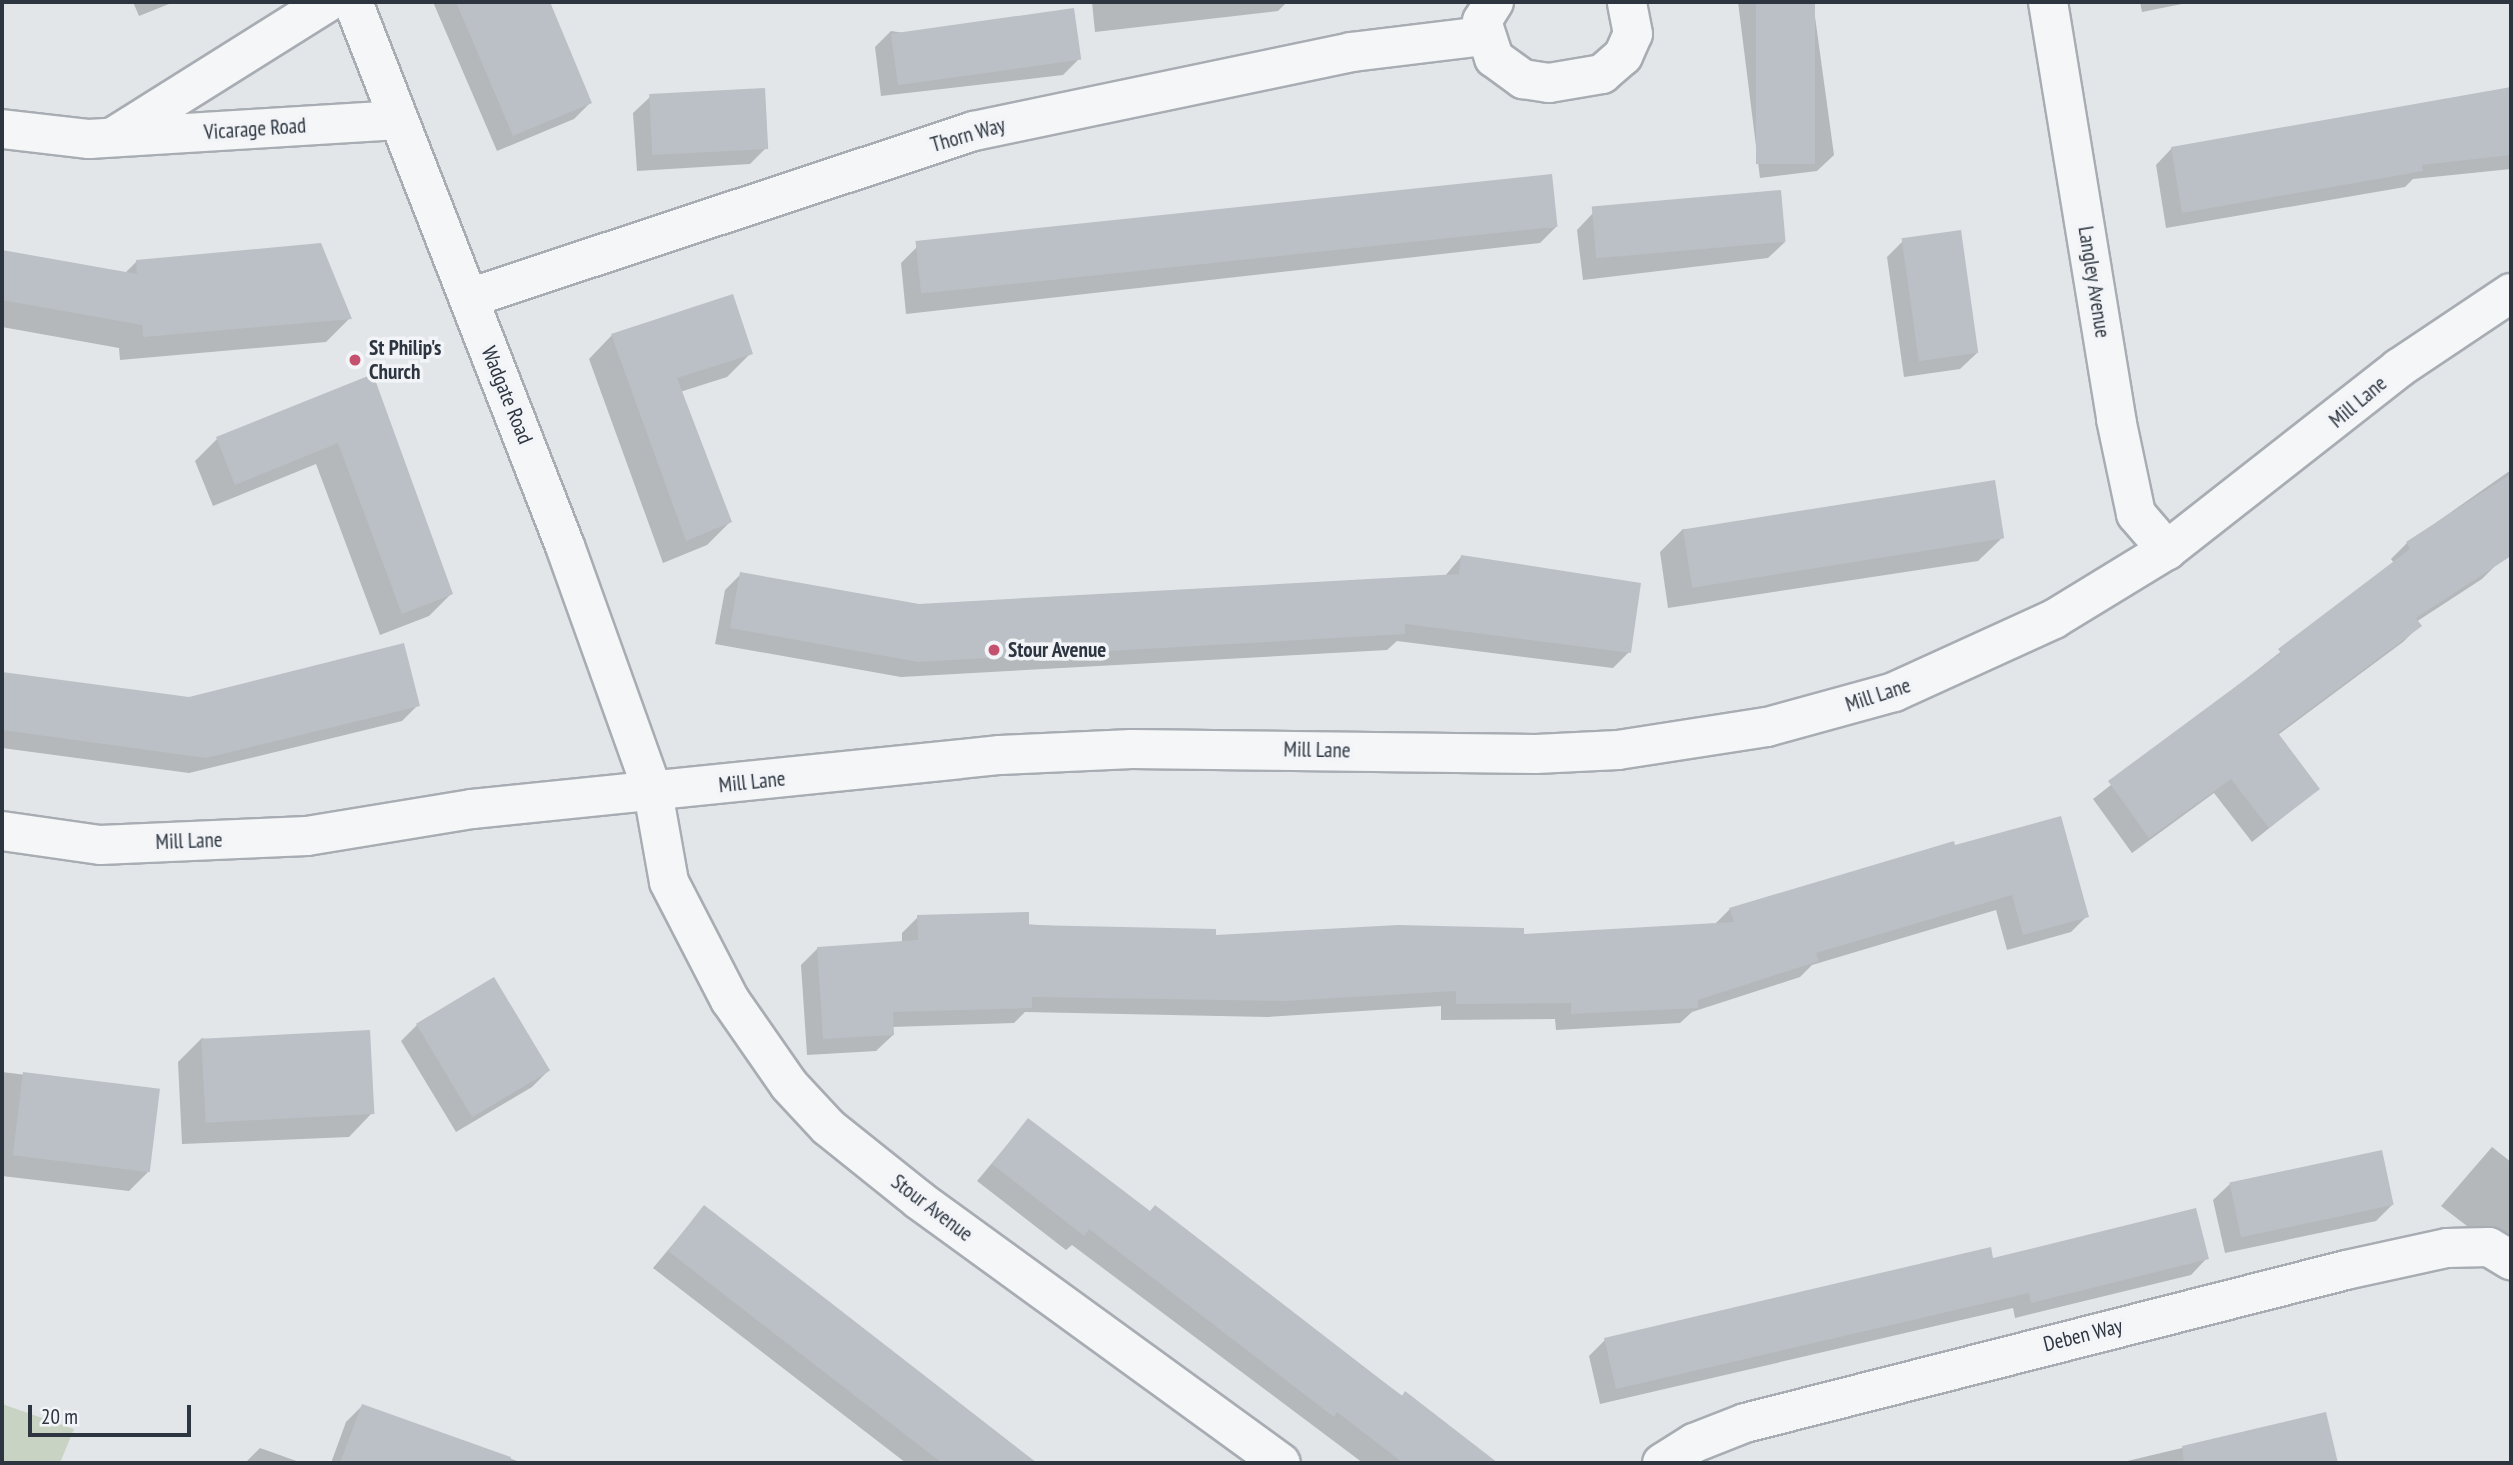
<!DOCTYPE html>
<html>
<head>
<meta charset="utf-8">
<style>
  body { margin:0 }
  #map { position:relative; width:2513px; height:1465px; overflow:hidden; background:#e2e6e9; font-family:"PT Sans Narrow",sans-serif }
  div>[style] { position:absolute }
  .green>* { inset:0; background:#c9d3c4 }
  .shadow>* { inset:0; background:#0003 }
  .building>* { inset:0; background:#bac0c6; transform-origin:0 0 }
  .roads { filter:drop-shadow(2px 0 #a8adb3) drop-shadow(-2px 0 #a8adb3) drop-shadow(0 2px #a8adb3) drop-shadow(0 -2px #a8adb3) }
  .minor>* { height:38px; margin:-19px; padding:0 19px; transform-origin:19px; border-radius:19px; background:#f5f6f8 }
  .tertiary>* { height:38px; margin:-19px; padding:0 19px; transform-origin:19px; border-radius:19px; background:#f5f6f8 }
  .dots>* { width:19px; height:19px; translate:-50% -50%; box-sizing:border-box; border:4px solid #f2f4f7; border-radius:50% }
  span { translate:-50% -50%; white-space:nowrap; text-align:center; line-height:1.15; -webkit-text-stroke:7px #f2f4f7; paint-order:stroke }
  .street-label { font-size:21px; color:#2c3540 }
  .poi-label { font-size:21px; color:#2c3540; font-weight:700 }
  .left { translate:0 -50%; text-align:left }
  .frame { position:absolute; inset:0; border:4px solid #2c3540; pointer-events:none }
  .scale { position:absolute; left:28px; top:1405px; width:163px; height:32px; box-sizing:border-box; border:4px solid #2c3540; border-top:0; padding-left:9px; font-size:21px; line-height:24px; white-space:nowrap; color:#2c3540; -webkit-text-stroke:5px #f2f4f7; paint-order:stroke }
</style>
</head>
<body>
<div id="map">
  <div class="green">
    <div style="clip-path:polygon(2px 1404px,74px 1429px,60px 1463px,2px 1463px)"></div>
  </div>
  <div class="shadow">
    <div style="clip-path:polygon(133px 2px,174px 2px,139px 16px)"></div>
    <div style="clip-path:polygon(433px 2px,519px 2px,521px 7px,548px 2px,590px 103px,574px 119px,497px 151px)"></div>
    <div style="clip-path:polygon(1092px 2px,1287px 2px,1278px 11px,1095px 32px)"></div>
    <div style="clip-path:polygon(1738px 2px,1813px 2px,1834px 155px,1817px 171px,1760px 178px)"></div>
    <div style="clip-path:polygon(2140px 2px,2192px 2px,2142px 12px)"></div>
    <div style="clip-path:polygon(891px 31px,1079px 59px,1063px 75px,881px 96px,875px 47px)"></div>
    <div style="clip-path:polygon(2511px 89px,2511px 169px,2413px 179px,2405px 187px,2166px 228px,2156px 165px,2172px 148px)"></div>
    <div style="clip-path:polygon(650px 97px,766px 148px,750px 164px,637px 171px,633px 113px)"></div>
    <div style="clip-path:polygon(1593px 213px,1785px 242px,1768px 258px,1583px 280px,1577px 230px)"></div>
    <div style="clip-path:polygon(1556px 227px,1540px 243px,906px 314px,901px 263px,917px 247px)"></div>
    <div style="clip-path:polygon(1903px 241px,1977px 353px,1960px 369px,1904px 377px,1887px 257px)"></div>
    <div style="clip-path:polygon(2px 252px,124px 274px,137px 261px,349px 319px,326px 342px,120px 360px,119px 348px,2px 327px)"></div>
    <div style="clip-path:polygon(612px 335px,751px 353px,727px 377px,680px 392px,730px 522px,707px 545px,663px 563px,589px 359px)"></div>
    <div style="clip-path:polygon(372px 376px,451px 594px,429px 616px,380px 635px,316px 464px,213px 506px,195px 461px,217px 439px)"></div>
    <div style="clip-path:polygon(2511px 470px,2511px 547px,2493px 556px,2498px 563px,2482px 579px,2416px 622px,2419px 626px,2403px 642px,2278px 735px,2318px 789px,2252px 842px,2214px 793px,2132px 853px,2093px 799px,2394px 563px,2391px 559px,2407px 543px)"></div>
    <div style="clip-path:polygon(1683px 529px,2002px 538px,1978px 561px,1668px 608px,1660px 552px)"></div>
    <div style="clip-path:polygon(1461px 557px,1629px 652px,1613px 668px,1397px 641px,1387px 650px,901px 677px,715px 644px,725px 590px,741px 574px,919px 606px,1445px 576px)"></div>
    <div style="clip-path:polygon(2px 673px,189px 698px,418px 705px,402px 721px,189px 773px,2px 748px)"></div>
    <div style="clip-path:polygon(1954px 847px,2087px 916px,2071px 932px,2007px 950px,1996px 910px,1812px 965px,1800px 977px,1692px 1012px,1680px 1023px,1556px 1030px,1555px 1019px,1441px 1020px,1441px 1006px,1268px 1017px,1025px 1012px,1014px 1023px,892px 1027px,893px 1035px,876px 1051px,807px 1055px,801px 965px,817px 949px,902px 943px,902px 933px,918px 917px,1214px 937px,1522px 935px,1714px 925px,1730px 909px)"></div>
    <div style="clip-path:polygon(493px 979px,548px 1071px,532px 1087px,456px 1132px,401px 1041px,417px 1025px)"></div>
    <div style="clip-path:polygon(202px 1038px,372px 1113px,349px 1137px,182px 1144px,178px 1062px)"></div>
    <div style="clip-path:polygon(2px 1072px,158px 1091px,148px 1172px,129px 1191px,2px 1176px)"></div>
    <div style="clip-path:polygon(1028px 1120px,1150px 1213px,1495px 1463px,1363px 1463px,1072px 1245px,1066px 1250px,977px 1181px)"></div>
    <div style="clip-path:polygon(2492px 1147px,2511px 1162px,2511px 1260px,2441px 1206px)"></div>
    <div style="clip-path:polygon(2230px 1184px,2392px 1205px,2376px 1221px,2225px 1253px,2213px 1200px)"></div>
    <div style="clip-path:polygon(704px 1207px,1007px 1460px,1011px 1463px,906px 1463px,653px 1268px)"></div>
    <div style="clip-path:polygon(2207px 1258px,2191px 1275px,2015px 1318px,2013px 1308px,1600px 1404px,1589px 1356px,1605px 1340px,1992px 1260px)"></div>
    <div style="clip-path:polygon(362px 1406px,523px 1463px,331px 1463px,346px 1422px)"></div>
    <div style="clip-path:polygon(2325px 1414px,2336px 1463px,2119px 1463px)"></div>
    <div style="clip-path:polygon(260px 1448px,302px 1463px,245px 1463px)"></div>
  </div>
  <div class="building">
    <div style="clip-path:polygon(456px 2px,550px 2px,592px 103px,513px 136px)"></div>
    <div style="left:1756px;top:2px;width:59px;height:162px"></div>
    <div style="left:1074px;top:8px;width:52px;height:185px;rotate:82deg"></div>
    <div style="clip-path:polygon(2511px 87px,2511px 155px,2422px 165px,2423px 171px,2182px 213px,2171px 147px)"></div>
    <div style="left:765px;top:88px;width:61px;height:116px;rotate:87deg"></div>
    <div style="left:1552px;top:174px;width:53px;height:640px;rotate:84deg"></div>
    <div style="left:1781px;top:190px;width:52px;height:190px;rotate:85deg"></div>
    <div style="left:1961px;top:230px;width:124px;height:60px;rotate:82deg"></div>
    <div style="clip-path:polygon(321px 243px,352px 319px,143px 337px,142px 325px,2px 300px,2px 250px,137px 274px,136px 260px)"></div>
    <div style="clip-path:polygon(733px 294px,753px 354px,677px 378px,732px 522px,686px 541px,611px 334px)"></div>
    <div style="clip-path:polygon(373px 374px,453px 594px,402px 614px,338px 443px,235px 485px,216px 437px)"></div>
    <div style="clip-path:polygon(2511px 474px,2511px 556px,2416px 618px,2422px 626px,2278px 733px,2320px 789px,2269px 828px,2231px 779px,2149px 838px,2108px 781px,2281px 653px,2278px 649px,2410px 549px,2406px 542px)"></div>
    <div style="left:1995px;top:480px;width:59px;height:316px;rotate:81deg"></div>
    <div style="clip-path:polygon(1461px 555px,1641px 583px,1631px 653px,1405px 624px,1405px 634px,918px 662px,730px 628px,740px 572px,919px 604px,1459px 574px)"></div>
    <div style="clip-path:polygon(404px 643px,420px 706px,206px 758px,2px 730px,2px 672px,189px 697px)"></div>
    <div style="clip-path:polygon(2061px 816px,2089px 917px,2023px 935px,2012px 895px,1816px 953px,1819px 961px,1698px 1000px,1698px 1008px,1571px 1014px,1571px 1003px,1456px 1004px,1456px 991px,1285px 1001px,1032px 997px,1032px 1008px,893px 1012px,894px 1035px,823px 1039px,817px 947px,918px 940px,917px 915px,1029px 912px,1029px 925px,1216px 929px,1216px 935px,1398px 925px,1524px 928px,1524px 934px,1734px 922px,1729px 908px,1954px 841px,1955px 845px)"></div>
    <div style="left:494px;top:977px;width:109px;height:91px;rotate:59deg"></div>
    <div style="left:370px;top:1030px;width:84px;height:169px;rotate:87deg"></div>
    <div style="left:23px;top:1072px;width:138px;height:84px;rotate:7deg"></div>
    <div style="clip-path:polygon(1028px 1118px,1150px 1211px,1155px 1205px,1402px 1396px,1405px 1391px,1498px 1463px,1403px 1463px,1337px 1412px,1334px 1417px,1089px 1229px,1084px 1236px,992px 1164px)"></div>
    <div style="left:2382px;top:1150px;width:56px;height:156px;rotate:78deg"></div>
    <div style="clip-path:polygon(704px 1205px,826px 1299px,1037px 1463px,942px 1463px,758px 1321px,668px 1251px)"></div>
    <div style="clip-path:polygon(2196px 1208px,2209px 1259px,2031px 1303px,2029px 1293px,1616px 1389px,1604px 1338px,1991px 1247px,1993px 1258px)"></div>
    <div style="clip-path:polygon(362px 1404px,511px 1457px,510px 1463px,340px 1463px)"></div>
    <div style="clip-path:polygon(2326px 1412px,2338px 1463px,2184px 1463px,2182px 1446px)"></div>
  </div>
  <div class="roads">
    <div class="minor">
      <div style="left:353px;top:2px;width:584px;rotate:68.71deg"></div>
      <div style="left:565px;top:546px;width:261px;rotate:70.3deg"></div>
      <div style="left:653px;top:792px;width:91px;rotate:79.9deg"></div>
      <div style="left:669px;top:882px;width:133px;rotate:62.7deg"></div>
      <div style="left:730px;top:1000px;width:103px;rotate:55.2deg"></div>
      <div style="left:789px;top:1085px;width:57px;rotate:47.1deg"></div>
      <div style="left:828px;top:1127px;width:117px;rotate:38.7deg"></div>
      <div style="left:919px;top:1200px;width:447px;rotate:36deg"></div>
      <div style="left:1494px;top:2px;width:22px;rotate:122deg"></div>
      <div style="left:1482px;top:21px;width:39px;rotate:72deg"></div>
      <div style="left:1494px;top:58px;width:36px;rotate:36deg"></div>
      <div style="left:1523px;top:79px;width:26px;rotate:9deg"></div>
      <div style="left:1549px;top:83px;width:54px;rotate:-9.6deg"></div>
      <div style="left:1602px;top:74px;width:28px;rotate:-41deg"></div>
      <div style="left:1623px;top:56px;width:24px;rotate:-66deg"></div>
      <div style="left:1633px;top:34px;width:33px;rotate:-101deg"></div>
      <div style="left:2048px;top:2px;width:423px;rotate:80.7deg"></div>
      <div style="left:2116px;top:419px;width:97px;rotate:78.1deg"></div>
      <div style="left:2136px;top:514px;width:48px;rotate:49.3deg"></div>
      <div style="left:2px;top:129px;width:88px;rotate:6.6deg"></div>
      <div style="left:89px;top:139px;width:310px;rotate:-3.5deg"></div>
      <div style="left:116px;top:135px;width:250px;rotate:-32.1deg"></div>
      <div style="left:469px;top:298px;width:532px;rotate:-18.3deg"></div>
      <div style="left:974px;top:131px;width:385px;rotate:-11.8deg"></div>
      <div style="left:1351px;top:52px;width:134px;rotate:-6.9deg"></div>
      <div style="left:1662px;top:1463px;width:38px;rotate:-32deg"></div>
      <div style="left:1694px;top:1443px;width:55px;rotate:-21.4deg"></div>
      <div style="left:1745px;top:1423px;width:620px;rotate:-14.28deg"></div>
      <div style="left:2346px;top:1270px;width:103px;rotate:-12.3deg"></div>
      <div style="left:2447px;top:1248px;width:42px;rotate:-1.4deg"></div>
      <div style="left:2489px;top:1247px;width:26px;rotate:31deg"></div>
    </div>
    <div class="tertiary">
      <div style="left:2px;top:831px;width:99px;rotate:8.1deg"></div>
      <div style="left:100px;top:845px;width:207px;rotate:-2.5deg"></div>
      <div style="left:307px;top:836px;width:167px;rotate:-9.3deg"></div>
      <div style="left:472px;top:809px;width:531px;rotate:-5.84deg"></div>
      <div style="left:1000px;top:755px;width:132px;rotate:-2.6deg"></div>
      <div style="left:1132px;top:749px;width:404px;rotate:0.7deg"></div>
      <div style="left:1536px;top:754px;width:82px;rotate:-2.8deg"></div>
      <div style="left:1618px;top:750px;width:151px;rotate:-8.8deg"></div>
      <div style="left:1767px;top:727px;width:132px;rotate:-15.4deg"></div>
      <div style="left:1894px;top:692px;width:176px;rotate:-24.5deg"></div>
      <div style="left:2054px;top:619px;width:132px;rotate:-31.4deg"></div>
      <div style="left:2167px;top:550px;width:295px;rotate:-38.1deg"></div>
      <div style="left:2399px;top:368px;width:135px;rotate:-33.8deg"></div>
    </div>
  </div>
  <div class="dots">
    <div style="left:355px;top:360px;background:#c4526e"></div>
    <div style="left:994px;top:650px;background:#c4526e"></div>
  </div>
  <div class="street-label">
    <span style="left:255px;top:129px;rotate:-4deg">Vicarage Road</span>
    <span style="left:968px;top:135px;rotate:-16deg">Thorn Way</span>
    <span style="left:2094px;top:282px;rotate:81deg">Langley Avenue</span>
    <span style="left:507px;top:395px;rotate:68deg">Wadgate Road</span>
    <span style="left:2358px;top:402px;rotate:-40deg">Mill Lane</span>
    <span style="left:1878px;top:695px;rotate:-18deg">Mill Lane</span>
    <span style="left:1317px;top:750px;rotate:1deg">Mill Lane</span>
    <span style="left:752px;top:782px;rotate:-6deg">Mill Lane</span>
    <span style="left:189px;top:841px;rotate:-2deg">Mill Lane</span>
    <span style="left:932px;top:1208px;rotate:37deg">Stour Avenue</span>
    <span style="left:2083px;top:1335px;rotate:-14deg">Deben Way</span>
  </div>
  <div class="poi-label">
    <span class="left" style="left:369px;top:360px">St Philip's<br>Church</span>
    <span class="left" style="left:1008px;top:650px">Stour Avenue</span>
  </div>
  <div class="frame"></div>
  <div class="scale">20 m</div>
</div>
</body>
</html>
